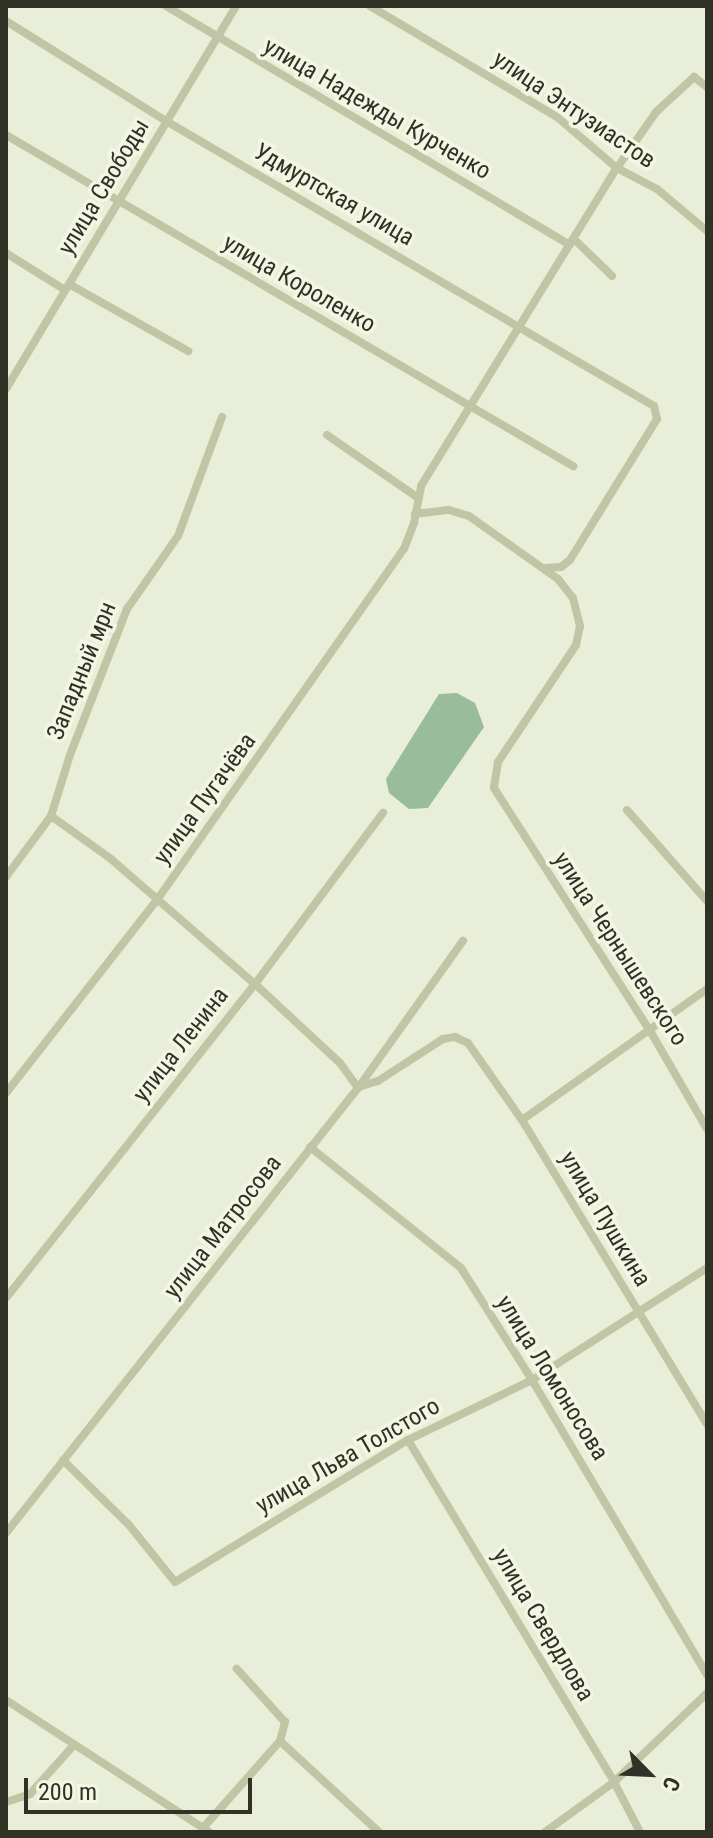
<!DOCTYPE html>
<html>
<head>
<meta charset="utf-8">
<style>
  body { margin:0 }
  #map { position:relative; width:713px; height:1838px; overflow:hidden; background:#e9eed8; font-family:"Roboto Condensed",sans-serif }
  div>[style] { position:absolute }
  .green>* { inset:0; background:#99bc9a }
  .minor>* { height:8px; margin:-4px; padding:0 4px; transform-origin:4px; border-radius:4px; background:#c0c5a5 }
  span { translate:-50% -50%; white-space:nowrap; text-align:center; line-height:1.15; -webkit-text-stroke:7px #f2f7e3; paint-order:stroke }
  .street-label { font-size:24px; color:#313125 }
  .frame { position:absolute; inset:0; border:8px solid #313125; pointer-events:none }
  .north { position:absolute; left:609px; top:1734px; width:80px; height:80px; -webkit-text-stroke:6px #f2f7e3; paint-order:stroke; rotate:114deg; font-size:22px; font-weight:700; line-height:32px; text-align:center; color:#313125 }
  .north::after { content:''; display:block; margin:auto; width:28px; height:36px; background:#313125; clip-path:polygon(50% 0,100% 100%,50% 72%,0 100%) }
  .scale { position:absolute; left:24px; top:1778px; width:228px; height:36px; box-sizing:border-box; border:4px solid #313125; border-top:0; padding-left:10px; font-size:24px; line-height:28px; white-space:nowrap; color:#313125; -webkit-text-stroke:6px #f2f7e3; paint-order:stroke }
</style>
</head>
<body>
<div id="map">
  <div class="green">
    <div style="clip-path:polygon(457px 693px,475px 703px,484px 727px,428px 808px,409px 809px,389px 793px,386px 779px,439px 694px)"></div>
  </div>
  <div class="minor">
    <div style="left:166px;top:6px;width:469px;rotate:30.6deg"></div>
    <div style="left:370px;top:6px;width:217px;rotate:30.7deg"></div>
    <div style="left:557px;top:117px;width:79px;rotate:40.4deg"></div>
    <div style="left:617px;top:168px;width:45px;rotate:27.7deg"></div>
    <div style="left:657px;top:189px;width:65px;rotate:40deg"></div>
    <div style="left:6px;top:21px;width:189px;rotate:32deg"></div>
    <div style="left:166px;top:121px;width:565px;rotate:30.29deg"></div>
    <div style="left:654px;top:406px;width:13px;rotate:77deg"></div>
    <div style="left:657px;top:419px;width:166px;rotate:121.7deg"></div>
    <div style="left:570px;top:560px;width:11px;rotate:142deg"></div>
    <div style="left:561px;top:567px;width:17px;rotate:177deg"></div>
    <div style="left:6px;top:135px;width:657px;rotate:30.28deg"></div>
    <div style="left:574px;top:239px;width:53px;rotate:44.2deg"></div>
    <div style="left:6px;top:253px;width:70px;rotate:32.1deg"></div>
    <div style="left:69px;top:284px;width:137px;rotate:29.4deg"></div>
    <div style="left:6px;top:389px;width:447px;rotate:-59deg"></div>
    <div style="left:327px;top:435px;width:109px;rotate:34.6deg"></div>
    <div style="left:415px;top:514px;width:34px;rotate:-7deg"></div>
    <div style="left:449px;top:510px;width:21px;rotate:17deg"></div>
    <div style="left:469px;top:516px;width:109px;rotate:35.3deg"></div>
    <div style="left:558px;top:579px;width:24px;rotate:52deg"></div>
    <div style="left:573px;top:598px;width:29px;rotate:76deg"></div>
    <div style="left:580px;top:626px;width:19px;rotate:102deg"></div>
    <div style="left:576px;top:645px;width:141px;rotate:123.7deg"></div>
    <div style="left:498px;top:762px;width:26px;rotate:99deg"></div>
    <div style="left:494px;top:788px;width:287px;rotate:57.3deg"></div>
    <div style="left:649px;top:1029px;width:116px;rotate:59.9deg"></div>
    <div style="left:627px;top:810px;width:121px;rotate:48.7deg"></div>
    <div style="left:51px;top:816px;width:74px;rotate:35.6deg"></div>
    <div style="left:111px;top:859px;width:191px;rotate:41deg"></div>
    <div style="left:255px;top:984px;width:116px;rotate:42.9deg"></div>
    <div style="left:340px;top:1063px;width:31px;rotate:54deg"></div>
    <div style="left:6px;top:877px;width:76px;rotate:-53.6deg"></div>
    <div style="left:51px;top:816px;width:64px;rotate:-72.7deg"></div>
    <div style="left:70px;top:755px;width:157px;rotate:-68.7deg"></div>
    <div style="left:127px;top:609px;width:89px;rotate:-55.1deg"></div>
    <div style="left:178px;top:536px;width:127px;rotate:-69.7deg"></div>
    <div style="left:359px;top:1087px;width:20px;rotate:-18deg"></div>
    <div style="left:378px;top:1081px;width:77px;rotate:-32.9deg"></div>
    <div style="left:443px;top:1039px;width:12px;rotate:-9deg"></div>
    <div style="left:455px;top:1037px;width:14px;rotate:25deg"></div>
    <div style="left:468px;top:1043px;width:94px;rotate:55deg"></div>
    <div style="left:522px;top:1120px;width:356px;rotate:58.7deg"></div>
    <div style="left:6px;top:1093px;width:245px;rotate:-52deg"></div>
    <div style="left:157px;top:900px;width:429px;rotate:-54.9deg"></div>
    <div style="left:404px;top:549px;width:28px;rotate:-69deg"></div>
    <div style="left:414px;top:523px;width:38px;rotate:-79deg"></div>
    <div style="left:421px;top:486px;width:374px;rotate:-58.4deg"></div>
    <div style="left:617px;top:168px;width:68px;rotate:-55.1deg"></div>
    <div style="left:656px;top:112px;width:52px;rotate:-42.6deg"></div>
    <div style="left:694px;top:77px;width:16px;rotate:38deg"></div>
    <div style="left:522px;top:1120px;width:227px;rotate:-35.3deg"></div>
    <div style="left:310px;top:1147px;width:193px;rotate:38.7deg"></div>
    <div style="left:461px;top:1268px;width:133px;rotate:57.6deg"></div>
    <div style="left:532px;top:1380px;width:343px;rotate:59.3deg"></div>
    <div style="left:6px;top:1298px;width:401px;rotate:-51.6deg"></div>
    <div style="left:255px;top:984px;width:214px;rotate:-53.2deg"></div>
    <div style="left:408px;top:1440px;width:399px;rotate:58.9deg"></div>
    <div style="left:614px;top:1782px;width:56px;rotate:62.5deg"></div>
    <div style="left:63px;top:1460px;width:93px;rotate:44.6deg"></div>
    <div style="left:129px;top:1525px;width:73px;rotate:51.1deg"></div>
    <div style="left:175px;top:1582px;width:273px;rotate:-31.4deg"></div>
    <div style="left:408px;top:1440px;width:138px;rotate:-25.8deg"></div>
    <div style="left:532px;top:1380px;width:208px;rotate:-32.6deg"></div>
    <div style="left:6px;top:1533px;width:567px;rotate:-51.66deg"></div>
    <div style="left:358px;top:1088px;width:181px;rotate:-54.5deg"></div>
    <div style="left:6px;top:1700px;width:242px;rotate:33deg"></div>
    <div style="left:280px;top:1741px;width:134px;rotate:42.6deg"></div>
    <div style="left:6px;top:1802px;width:25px;rotate:-18deg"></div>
    <div style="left:30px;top:1794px;width:66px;rotate:-48.1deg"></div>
    <div style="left:203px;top:1828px;width:116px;rotate:-48.5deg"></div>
    <div style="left:280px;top:1741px;width:20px;rotate:-75deg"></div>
    <div style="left:285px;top:1722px;width:72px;rotate:-132.2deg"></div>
    <div style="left:545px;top:1832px;width:85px;rotate:-35.9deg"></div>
    <div style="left:614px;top:1782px;width:129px;rotate:-43.7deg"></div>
  </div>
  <div class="street-label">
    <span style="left:377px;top:109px;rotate:30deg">улица Надежды Курченко</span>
    <span style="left:574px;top:110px;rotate:34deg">улица Энтузиастов</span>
    <span style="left:104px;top:187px;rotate:-59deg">улица Свободы</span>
    <span style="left:334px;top:195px;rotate:30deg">Удмуртская улица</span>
    <span style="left:299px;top:284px;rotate:30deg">улица Короленко</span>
    <span style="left:82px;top:671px;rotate:-68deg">Западный мрн</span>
    <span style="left:205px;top:799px;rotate:-54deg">улица Пугачёва</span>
    <span style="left:620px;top:949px;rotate:57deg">улица Чернышевского</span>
    <span style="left:181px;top:1045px;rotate:-52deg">улица Ленина</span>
    <span style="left:605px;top:1219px;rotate:59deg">улица Пушкина</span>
    <span style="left:223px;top:1227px;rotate:-52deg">улица Матросова</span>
    <span style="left:552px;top:1378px;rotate:58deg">улица Ломоносова</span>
    <span style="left:348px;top:1456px;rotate:-30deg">улица Льва Толстого</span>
    <span style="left:543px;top:1625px;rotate:59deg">улица Свердлова</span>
  </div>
  <div class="frame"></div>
  <div class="north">С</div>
  <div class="scale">200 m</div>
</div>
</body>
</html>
